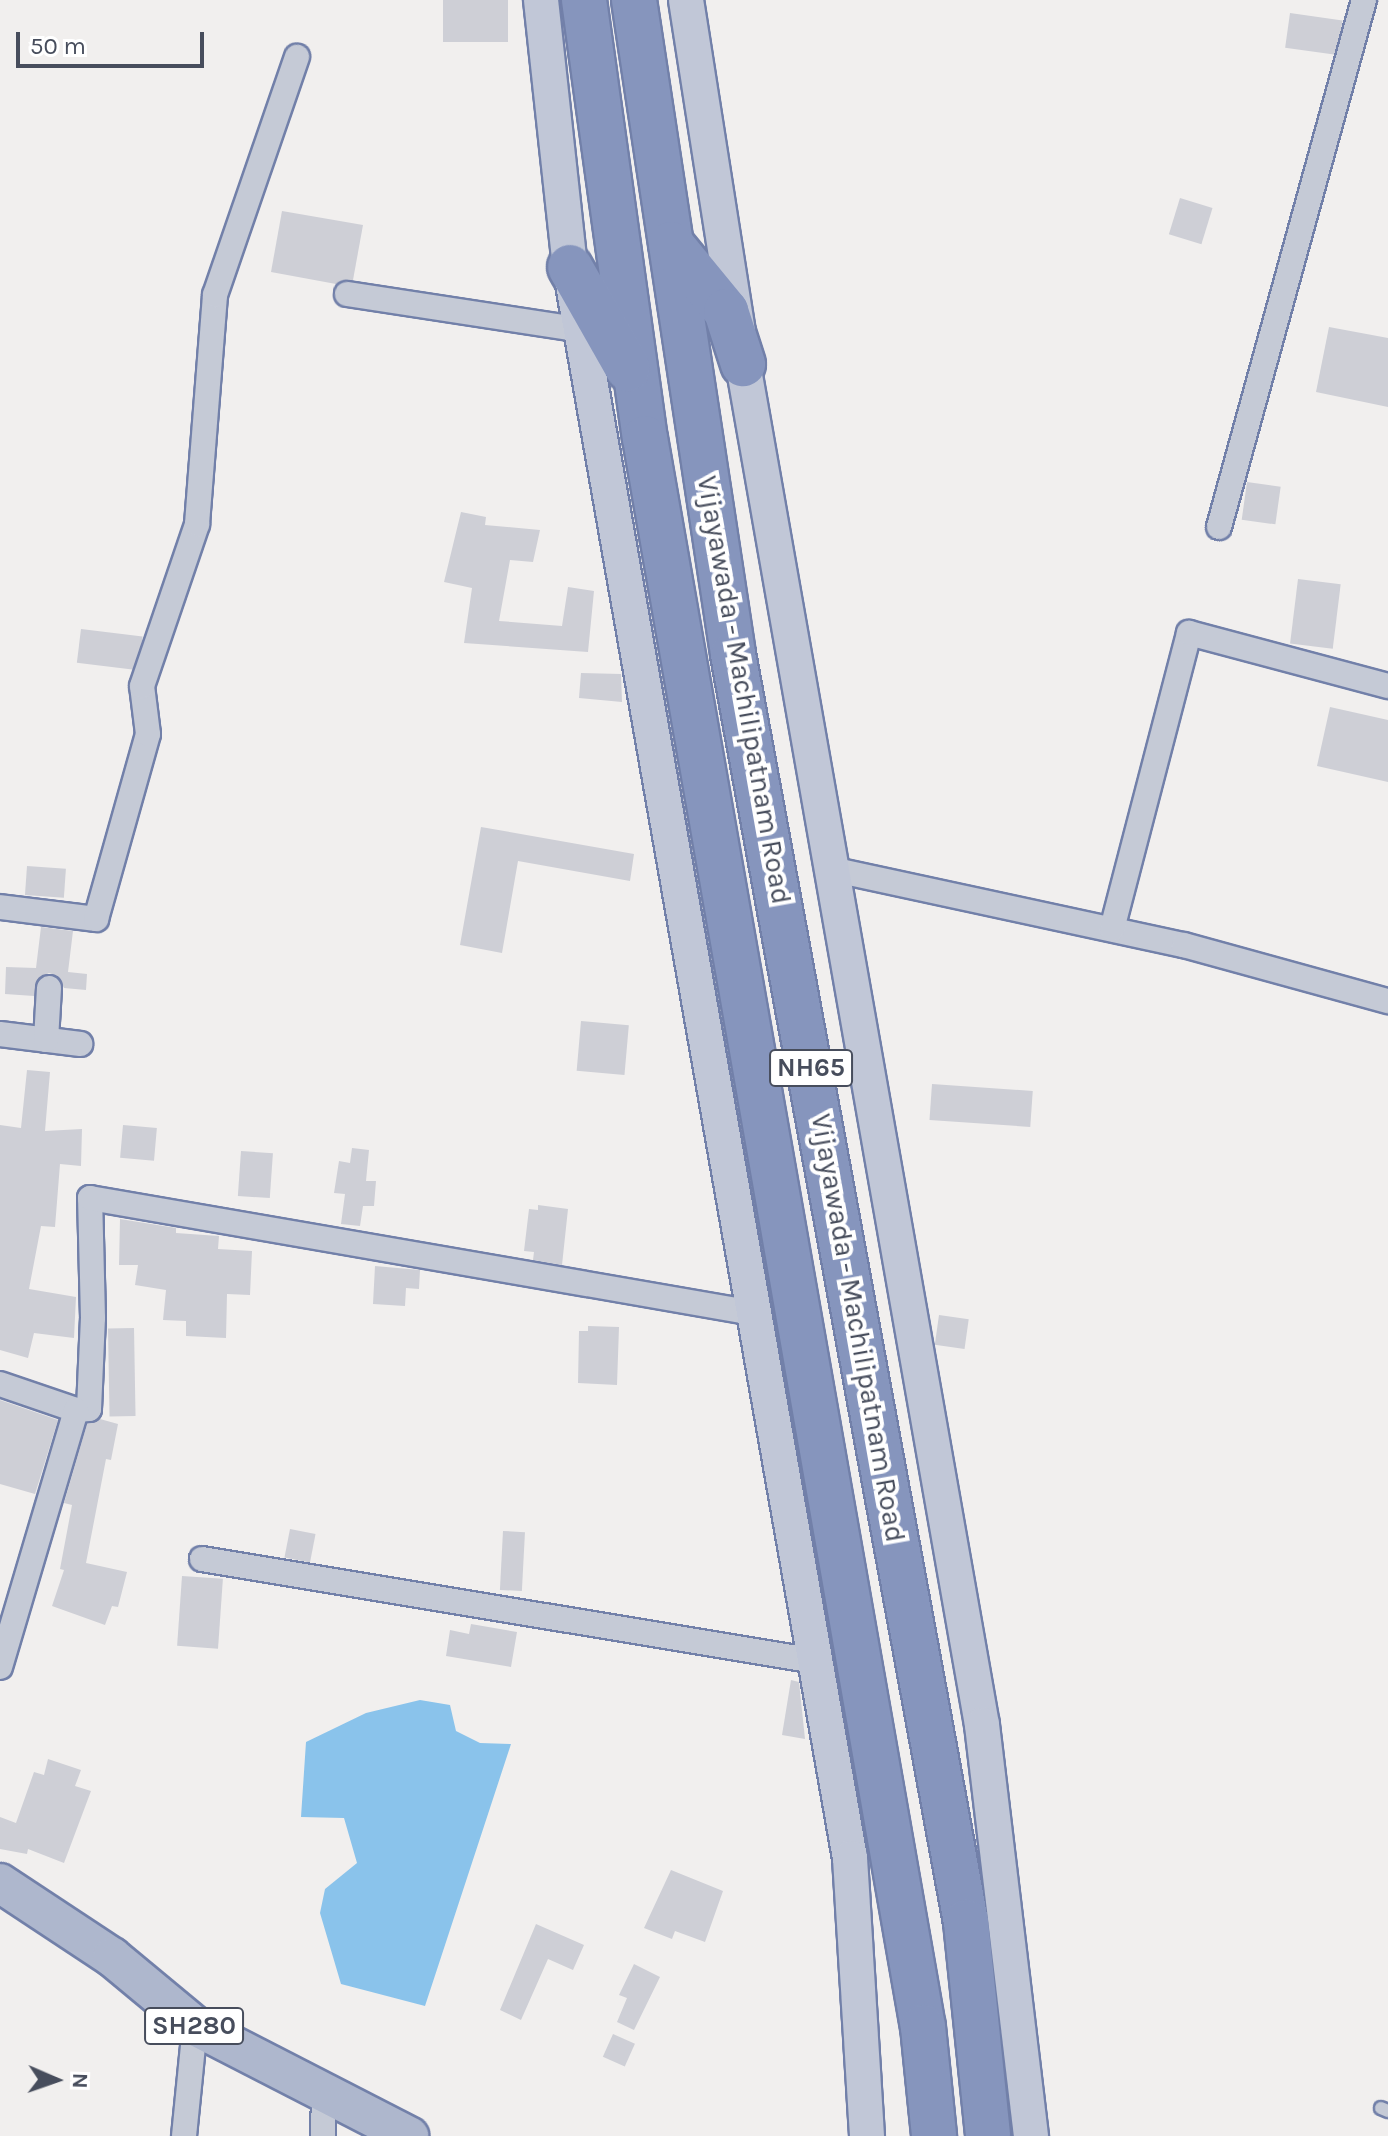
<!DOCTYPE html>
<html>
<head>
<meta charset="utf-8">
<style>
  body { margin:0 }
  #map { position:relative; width:1388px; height:2136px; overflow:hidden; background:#f1efee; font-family:Karla,sans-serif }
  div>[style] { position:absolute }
  .water>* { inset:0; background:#8ac3eb }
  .building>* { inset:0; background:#cecfd6; transform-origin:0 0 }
  .roads { filter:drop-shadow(2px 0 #7280a9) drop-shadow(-2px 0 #7280a9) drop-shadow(0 2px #7280a9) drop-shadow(0 -2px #7280a9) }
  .lane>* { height:12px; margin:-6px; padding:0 6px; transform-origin:6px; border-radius:6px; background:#c5cad6 }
  .street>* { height:24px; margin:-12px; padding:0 12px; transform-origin:12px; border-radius:12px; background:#c5cad6 }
  .secondary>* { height:34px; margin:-17px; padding:0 17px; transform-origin:17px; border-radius:17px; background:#c1c7d7 }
  .primary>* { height:38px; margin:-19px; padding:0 19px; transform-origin:19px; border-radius:19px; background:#aeb7cd }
  .highway>* { height:44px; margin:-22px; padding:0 22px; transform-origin:22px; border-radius:22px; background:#8695bd }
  span { translate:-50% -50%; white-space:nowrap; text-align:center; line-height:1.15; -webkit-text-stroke:8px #fff; paint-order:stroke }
  .shield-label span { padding:2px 6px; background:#fff; border:2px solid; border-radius:6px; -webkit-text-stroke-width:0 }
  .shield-label { font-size:26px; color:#474d5c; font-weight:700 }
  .street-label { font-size:28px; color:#474d5c }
  .north { position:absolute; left:16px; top:2040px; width:80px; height:80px; -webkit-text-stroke:6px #fff; paint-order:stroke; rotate:92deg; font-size:22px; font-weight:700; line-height:32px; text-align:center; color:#474d5c }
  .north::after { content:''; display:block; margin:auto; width:28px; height:36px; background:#474d5c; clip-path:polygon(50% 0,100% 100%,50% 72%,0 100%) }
  .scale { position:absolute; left:16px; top:32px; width:188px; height:36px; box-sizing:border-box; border:4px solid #474d5c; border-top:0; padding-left:10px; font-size:24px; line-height:28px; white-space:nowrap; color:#474d5c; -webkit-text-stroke:6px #fff; paint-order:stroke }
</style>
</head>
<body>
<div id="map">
  <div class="water">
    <div style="clip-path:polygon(420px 1700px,450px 1705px,456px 1731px,480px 1743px,511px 1744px,425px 2006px,341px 1984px,320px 1913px,325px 1889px,357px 1863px,344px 1818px,301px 1817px,306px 1742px,366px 1713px)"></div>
  </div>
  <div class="building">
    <div style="left:443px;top:0;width:65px;height:42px"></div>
    <div style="left:1290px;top:13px;width:53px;height:35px;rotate:8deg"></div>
    <div style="left:1180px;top:198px;width:34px;height:38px;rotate:17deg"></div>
    <div style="clip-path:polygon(282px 211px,363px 225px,353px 280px,336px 284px,271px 272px)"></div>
    <div style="clip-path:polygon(1329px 327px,1388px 338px,1388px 407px,1316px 392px)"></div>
    <div style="left:1247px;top:482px;width:34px;height:38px;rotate:8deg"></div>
    <div style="clip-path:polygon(461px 512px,486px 517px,485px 525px,540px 530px,533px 562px,510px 560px,499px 621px,562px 626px,568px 587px,594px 591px,588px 652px,464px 643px,472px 588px,444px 582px)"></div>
    <div style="left:1298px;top:579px;width:43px;height:65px;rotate:7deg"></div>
    <div style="left:81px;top:629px;width:62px;height:34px;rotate:7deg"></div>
    <div style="clip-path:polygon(581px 673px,621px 674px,622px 702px,579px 698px)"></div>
    <div style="clip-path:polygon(1330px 707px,1388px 720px,1388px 782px,1317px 766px)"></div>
    <div style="clip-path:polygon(481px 827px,634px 854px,630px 881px,518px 861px,502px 953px,460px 945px)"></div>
    <div style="left:27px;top:866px;width:39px;height:29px;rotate:4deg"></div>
    <div style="clip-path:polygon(41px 927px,73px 931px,68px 972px,87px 974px,86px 990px,64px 988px,58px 976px,49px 973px,37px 979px,34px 996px,5px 994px,6px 967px,36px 968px)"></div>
    <div style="left:581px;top:1021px;width:48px;height:50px;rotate:5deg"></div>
    <div style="clip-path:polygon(27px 1070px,50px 1072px,45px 1131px,82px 1129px,81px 1166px,60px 1164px,55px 1227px,41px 1226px,29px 1289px,76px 1297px,74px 1338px,34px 1333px,28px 1358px,0 1350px,0 1125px,21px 1128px)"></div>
    <div style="left:932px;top:1084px;width:101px;height:36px;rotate:4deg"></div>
    <div style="left:123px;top:1125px;width:34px;height:33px;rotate:5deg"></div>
    <div style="clip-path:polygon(352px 1148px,369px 1150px,366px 1181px,376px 1181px,374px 1206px,363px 1206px,360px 1226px,341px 1224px,345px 1194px,334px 1193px,339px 1161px,350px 1163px)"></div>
    <div style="left:241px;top:1151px;width:32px;height:45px;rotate:4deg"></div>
    <div style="clip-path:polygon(538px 1205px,568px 1209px,562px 1265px,533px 1260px,534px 1252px,524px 1251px,529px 1209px,538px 1210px)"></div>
    <div style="clip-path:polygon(120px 1219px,176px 1228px,176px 1233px,219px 1236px,218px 1249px,252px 1251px,250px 1295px,227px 1294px,226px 1338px,186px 1336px,186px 1321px,163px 1320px,166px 1290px,135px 1285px,138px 1265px,119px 1265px)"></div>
    <div style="clip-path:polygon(375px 1266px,420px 1270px,419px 1289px,406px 1288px,405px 1306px,373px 1304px)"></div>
    <div style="left:939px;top:1315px;width:30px;height:30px;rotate:8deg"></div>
    <div style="clip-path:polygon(588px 1326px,619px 1327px,617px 1385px,578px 1383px,579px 1331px,588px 1331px)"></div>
    <div style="left:134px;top:1328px;width:88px;height:26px;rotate:89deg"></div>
    <div style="clip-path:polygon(0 1400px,58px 1420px,35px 1494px,0 1484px)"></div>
    <div style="clip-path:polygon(100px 1419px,118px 1424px,111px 1460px,106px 1459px,86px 1563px,127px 1572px,118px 1607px,112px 1606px,105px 1625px,52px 1606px,64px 1570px,60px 1569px,72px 1505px,64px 1503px,87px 1424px)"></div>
    <div style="left:290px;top:1529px;width:26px;height:29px;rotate:11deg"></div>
    <div style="left:503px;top:1531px;width:22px;height:59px;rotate:3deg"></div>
    <div style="left:182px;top:1576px;width:41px;height:70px;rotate:4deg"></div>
    <div style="clip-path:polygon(471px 1624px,517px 1632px,511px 1667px,446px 1656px,450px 1630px,469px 1634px)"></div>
    <div style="clip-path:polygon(791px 1680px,799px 1682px,805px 1739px,782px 1735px)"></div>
    <div style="clip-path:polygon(48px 1759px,81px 1770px,75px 1786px,91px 1791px,64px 1863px,28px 1849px,27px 1854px,0 1849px,0 1817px,16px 1823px,34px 1772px,44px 1775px)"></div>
    <div style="clip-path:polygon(671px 1870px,723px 1891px,705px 1942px,675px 1931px,672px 1939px,644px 1928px)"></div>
    <div style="clip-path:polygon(536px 1924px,584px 1945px,573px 1970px,548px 1959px,521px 2020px,500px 2010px)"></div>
    <div style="clip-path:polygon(634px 1964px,660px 1977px,634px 2030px,617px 2022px,627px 1998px,619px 1995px)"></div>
    <div style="left:613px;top:2034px;width:24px;height:25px;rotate:24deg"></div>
  </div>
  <div class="roads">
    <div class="lane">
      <div style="left:1381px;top:2108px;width:8px;rotate:23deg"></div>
    </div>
    <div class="street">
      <div style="left:347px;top:294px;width:237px;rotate:8.7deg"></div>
      <div style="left:1219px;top:527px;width:547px;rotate:-74.62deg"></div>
      <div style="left:831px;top:869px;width:361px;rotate:12.2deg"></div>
      <div style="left:1184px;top:945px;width:212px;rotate:15.4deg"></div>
      <div style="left:0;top:907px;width:97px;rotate:7.1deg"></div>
      <div style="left:96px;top:919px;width:192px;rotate:-74.3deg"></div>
      <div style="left:148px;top:734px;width:48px;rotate:-97.1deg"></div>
      <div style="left:142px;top:686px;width:171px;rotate:-71.2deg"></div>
      <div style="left:197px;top:524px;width:230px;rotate:-85.5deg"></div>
      <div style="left:215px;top:295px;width:252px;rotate:-71deg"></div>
      <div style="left:1112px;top:929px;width:306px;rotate:-75.4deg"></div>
      <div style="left:1189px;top:633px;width:206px;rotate:14.9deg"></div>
      <div style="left:0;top:1034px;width:81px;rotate:7.1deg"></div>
      <div style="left:46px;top:1040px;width:52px;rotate:-86.7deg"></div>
      <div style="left:0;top:1384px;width:80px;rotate:18.9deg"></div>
      <div style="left:76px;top:1410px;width:13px;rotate:-4deg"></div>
      <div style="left:89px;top:1409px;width:91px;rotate:-87.5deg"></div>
      <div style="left:93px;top:1318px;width:120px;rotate:-91.4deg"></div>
      <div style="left:90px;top:1198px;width:674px;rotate:9.83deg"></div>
      <div style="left:202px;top:1559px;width:621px;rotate:9.45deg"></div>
      <div style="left:0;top:1667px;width:268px;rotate:-73.5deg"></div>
      <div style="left:184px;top:2136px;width:111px;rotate:-84.3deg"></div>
      <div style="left:323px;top:2136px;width:44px;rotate:-88.7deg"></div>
    </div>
    <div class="secondary">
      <div style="left:541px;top:0;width:269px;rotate:83.8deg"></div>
      <div style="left:570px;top:267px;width:1615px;rotate:80.02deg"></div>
      <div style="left:850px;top:1858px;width:279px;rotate:86.5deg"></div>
      <div style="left:686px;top:0;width:368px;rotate:81.1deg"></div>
      <div style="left:743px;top:364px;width:1382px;rotate:80.04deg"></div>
      <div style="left:982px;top:1725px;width:414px;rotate:83.2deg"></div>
    </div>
    <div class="primary">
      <div style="left:0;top:1883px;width:134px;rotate:33.5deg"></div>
      <div style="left:112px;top:1957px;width:108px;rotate:39.7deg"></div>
      <div style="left:195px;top:2026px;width:241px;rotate:27.2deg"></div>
    </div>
    <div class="highway">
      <div style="left:584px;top:0;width:442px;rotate:82.1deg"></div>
      <div style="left:645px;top:438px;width:1613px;rotate:80.08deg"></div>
      <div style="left:923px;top:2027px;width:110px;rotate:84.2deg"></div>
      <div style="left:634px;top:0;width:661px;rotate:81.39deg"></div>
      <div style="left:733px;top:654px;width:1289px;rotate:79.59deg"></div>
      <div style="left:966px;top:1922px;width:215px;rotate:84.1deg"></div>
      <div style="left:671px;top:244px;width:87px;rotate:50.6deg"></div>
      <div style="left:726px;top:311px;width:56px;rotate:72.2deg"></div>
      <div style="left:570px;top:267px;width:117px;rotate:60.4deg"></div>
    </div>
  </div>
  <div class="shield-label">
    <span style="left:811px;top:1068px">NH65</span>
    <span style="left:194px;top:2026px">SH280</span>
  </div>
  <div class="street-label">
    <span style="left:744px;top:690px;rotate:80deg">Vijayawada - Machilipatnam Road</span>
    <span style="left:858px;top:1328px;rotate:80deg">Vijayawada - Machilipatnam Road</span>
  </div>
  <div class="north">N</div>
  <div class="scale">50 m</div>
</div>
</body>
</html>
